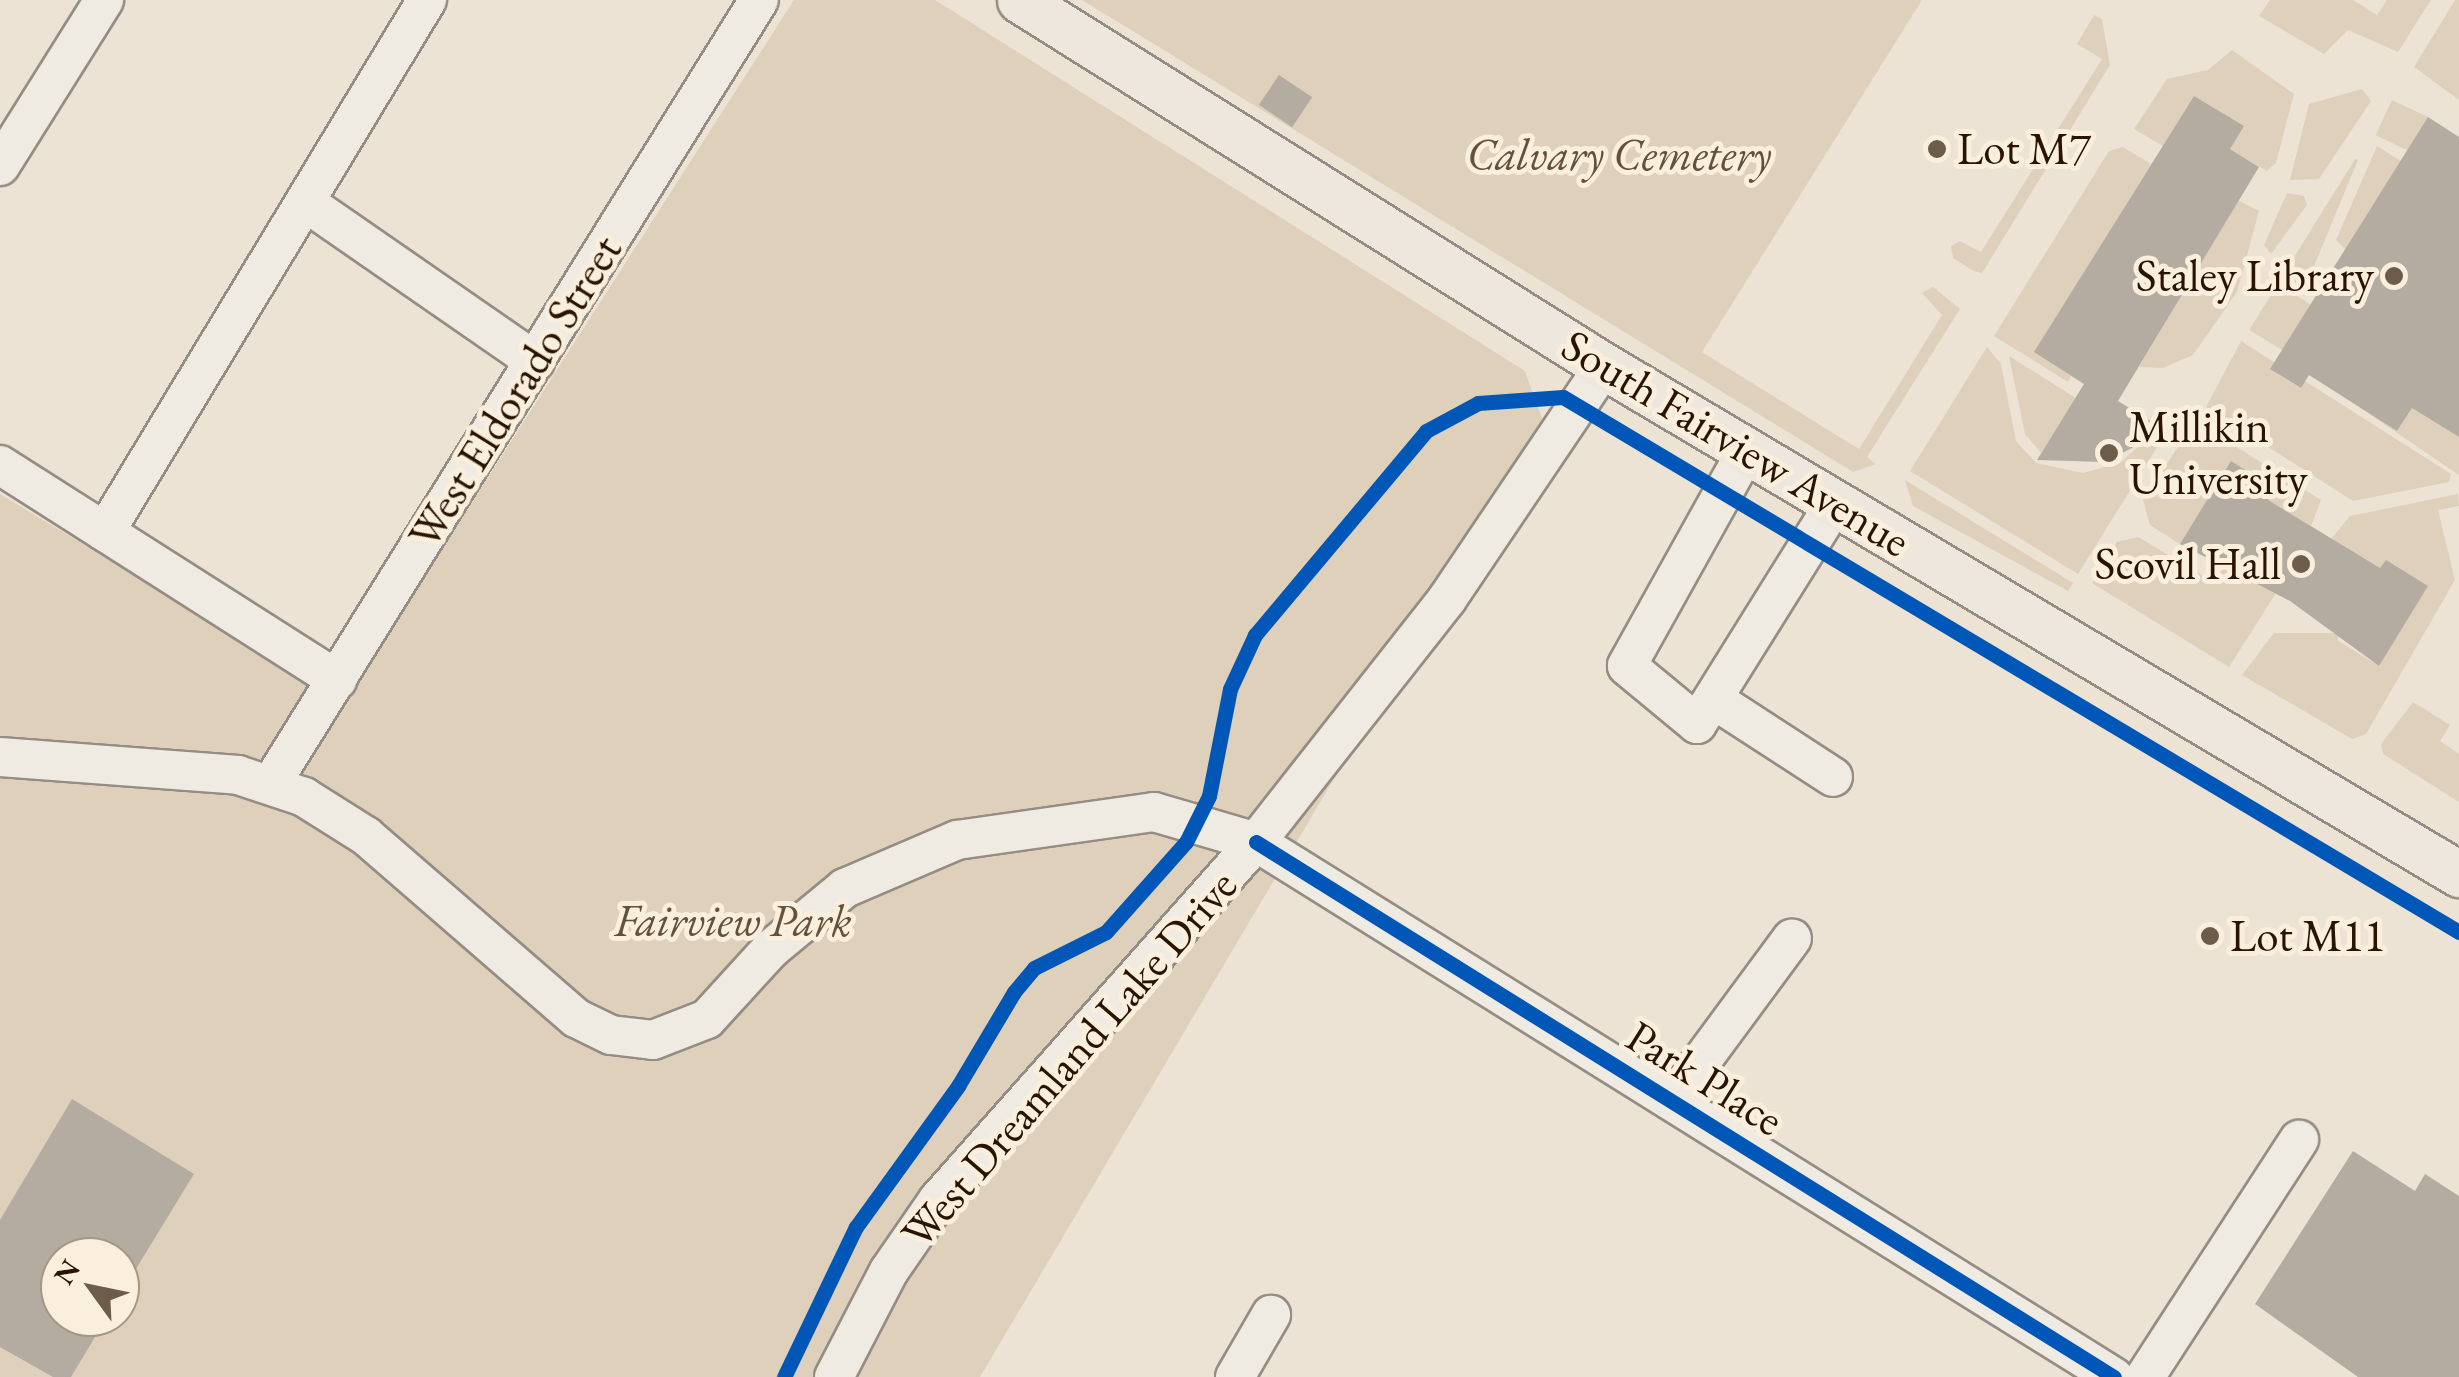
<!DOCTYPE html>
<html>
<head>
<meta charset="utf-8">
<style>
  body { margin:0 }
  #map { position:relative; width:2459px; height:1377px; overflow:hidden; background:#ece3d4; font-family:"EB Garamond",serif }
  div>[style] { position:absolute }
  .green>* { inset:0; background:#dfd0bb; transform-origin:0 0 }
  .building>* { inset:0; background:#b4aca1; transform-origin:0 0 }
  .roads { filter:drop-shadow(2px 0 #958d83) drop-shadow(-2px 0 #958d83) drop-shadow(0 2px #958d83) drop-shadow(0 -2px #958d83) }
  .minor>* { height:38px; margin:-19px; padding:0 19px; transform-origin:19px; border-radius:19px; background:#efebe3 }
  .major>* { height:45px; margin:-22.5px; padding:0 22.5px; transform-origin:22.5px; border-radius:22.5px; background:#ede7de }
  .cycleway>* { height:15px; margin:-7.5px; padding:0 7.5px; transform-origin:7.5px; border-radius:7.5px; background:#0057b8 }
  .dots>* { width:28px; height:28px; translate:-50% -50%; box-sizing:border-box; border:5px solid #faeedc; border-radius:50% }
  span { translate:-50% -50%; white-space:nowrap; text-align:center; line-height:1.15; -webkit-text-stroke:10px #faeedc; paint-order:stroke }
  .poi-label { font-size:45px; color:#281400 }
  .left { translate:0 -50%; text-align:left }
  .right { translate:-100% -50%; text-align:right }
  .park-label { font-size:45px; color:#64513a; font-style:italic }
  .street-label { font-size:45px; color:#281400 }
  .north { position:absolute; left:40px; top:1237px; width:100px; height:100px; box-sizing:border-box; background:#faeedc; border:2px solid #a69784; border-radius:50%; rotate:303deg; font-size:28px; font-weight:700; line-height:40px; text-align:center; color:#281400 }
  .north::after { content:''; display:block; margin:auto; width:35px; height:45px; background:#6d5c4a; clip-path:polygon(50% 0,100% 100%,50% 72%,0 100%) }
</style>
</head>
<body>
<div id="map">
  <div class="green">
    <div style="clip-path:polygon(evenodd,794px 0,935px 0,1525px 371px,1544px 424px,980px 1377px,0 1377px,0 494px,344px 702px,794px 0,60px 1257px,120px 1257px,120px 1317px,60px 1317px,60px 1257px)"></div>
    <div style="clip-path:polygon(1082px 0,1922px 0,1702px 352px,1859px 449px,1942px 315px,1922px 293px,1933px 287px,1960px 309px,1867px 457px,1876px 464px,1853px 472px)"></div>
    <div style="clip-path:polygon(2270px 0,2353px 0,2377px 15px,2387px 0,2431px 0,2398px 52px,2348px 30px,2324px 54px,2259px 16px)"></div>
    <div style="clip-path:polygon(2455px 0,2459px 0,2459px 100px,2414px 67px)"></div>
    <div style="clip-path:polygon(2094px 15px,2102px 19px,2110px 65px,1982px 273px,1974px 271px,1953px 258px,1951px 246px,1960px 241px,1981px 252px,2102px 59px,2077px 44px)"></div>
    <div style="clip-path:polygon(2232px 50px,2294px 94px,2276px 163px,2267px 171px,2230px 149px,2243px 126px,2194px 96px,2163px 146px,2134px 129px,2167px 79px,2208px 70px)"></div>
    <div style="clip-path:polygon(2362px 89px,2371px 101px,2319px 179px,2290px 180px,2309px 104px)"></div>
    <div style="left:2392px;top:100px;width:40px;height:39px;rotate:25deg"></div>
    <div style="clip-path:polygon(2377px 146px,2401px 161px,2345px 249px,2336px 240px)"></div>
    <div style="clip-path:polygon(2123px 147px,2151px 164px,2035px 352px,2071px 376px,2068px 382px,1994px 336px,2109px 151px)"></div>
    <div style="clip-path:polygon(2355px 159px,2358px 160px,2305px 288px,2283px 275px)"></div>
    <div style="clip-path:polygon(2287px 193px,2304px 196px,2307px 205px,2271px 254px,2264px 245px)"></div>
    <div style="clip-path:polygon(2238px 200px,2259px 211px,2237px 292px,2193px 355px,2163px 368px,2139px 367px)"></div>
    <div style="left:2278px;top:284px;width:39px;height:54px;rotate:32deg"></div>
    <div style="clip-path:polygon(2241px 341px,2274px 362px,2271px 369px,2300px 388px,2305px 381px,2451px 474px,2449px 482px,2353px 501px,2206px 407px)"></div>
    <div style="clip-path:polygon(1987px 347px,2001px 364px,2016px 441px,2036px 463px,2083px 473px,2120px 463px,2147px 439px,2158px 446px,2078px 574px,1910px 471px)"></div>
    <div style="clip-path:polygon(2009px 356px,2076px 398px,2041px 453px,2025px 434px)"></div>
    <div style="clip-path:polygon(2347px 399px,2397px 431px,2412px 408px,2459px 437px,2459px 475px)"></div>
    <div style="clip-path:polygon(2195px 421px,2321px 500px,2311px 526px,2268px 500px,2274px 488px,2231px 462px,2180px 544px,2150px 525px,2143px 500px)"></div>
    <div style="clip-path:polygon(1905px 480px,2073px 583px,2068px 591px,1913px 506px)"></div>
    <div style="clip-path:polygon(2458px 494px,2459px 506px,2438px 510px,2455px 580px,2366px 734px,2352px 739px,2242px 675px,2274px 633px,2341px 633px,2337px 640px,2379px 666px,2386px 560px,2380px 568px,2331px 539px,2350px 516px)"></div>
    <div style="clip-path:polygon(2138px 537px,2214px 582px,2227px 563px,2276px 593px,2229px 667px,2092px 583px,2117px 542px)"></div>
    <div style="clip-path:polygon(2413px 702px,2450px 725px,2440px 741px,2459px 754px,2459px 802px,2383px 754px,2381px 744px)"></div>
  </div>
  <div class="building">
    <div style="left:1279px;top:75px;width:40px;height:36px;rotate:34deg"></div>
    <div style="clip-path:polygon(2194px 96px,2244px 126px,2230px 149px,2259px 167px,2118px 401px,2152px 422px,2132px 448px,2104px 462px,2037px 460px,2084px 384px,2034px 352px)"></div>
    <div style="clip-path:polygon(2428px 117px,2459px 137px,2459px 437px,2412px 408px,2397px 431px,2309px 375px,2301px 388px,2270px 369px)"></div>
    <div style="clip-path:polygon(2231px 461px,2275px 489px,2268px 500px,2380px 568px,2386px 560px,2428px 586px,2379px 666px,2290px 601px,2180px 544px)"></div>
    <div style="clip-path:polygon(72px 1099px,194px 1174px,120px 1295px,120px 1257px,60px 1257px,60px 1317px,107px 1317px,71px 1377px,53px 1377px,0 1347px,0 1220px)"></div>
    <div style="clip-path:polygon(2353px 1151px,2415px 1191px,2425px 1174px,2459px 1196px,2459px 1377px,2358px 1377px,2255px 1304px)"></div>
  </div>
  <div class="roads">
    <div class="minor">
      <div style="left:0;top:166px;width:196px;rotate:-57.9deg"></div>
      <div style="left:305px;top:202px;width:280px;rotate:34.7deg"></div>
      <div style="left:1747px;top:450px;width:247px;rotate:119.1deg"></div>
      <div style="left:1627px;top:666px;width:91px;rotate:39.6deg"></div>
      <div style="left:1697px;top:724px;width:261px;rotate:-58deg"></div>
      <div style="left:0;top:465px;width:400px;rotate:32.5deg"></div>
      <div style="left:105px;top:532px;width:622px;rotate:-58.82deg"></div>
      <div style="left:1713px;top:699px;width:143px;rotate:33deg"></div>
      <div style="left:0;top:757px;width:239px;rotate:4.3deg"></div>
      <div style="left:238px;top:775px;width:70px;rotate:18.4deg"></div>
      <div style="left:304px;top:797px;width:73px;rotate:32.2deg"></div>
      <div style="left:366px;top:836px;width:278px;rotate:40.9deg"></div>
      <div style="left:576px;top:1018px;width:39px;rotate:26deg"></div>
      <div style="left:611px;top:1035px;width:42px;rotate:6.8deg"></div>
      <div style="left:653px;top:1040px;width:58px;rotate:-21.3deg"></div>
      <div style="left:707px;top:1019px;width:95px;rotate:-47.6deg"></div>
      <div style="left:771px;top:949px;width:96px;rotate:-39.5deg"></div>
      <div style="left:845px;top:888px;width:122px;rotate:-23.2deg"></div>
      <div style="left:957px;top:840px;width:199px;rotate:-8.1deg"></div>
      <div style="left:1154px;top:812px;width:43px;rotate:16.3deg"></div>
      <div style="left:1195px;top:824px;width:64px;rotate:16.4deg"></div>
      <div style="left:1256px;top:842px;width:1011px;rotate:31.95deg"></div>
      <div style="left:271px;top:784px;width:923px;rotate:-58.1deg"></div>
      <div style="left:1672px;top:1101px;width:202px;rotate:-53.6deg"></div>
      <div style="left:834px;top:1377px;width:119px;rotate:-62.6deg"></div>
      <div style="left:889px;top:1271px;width:86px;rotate:-55.4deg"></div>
      <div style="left:938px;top:1200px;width:479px;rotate:-48.4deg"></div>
      <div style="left:1256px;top:842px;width:309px;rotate:-51.8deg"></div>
      <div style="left:1447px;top:599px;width:281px;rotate:-56deg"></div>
      <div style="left:1235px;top:1377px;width:72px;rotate:-59.9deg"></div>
      <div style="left:2145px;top:1377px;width:283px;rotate:-57deg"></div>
    </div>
    <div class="major">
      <div style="left:1020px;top:0;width:689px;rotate:32.08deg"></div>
      <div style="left:1604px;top:366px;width:995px;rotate:30.72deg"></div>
    </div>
  </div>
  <div class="cycleway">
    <div style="left:1256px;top:842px;width:1011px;rotate:31.95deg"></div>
    <div style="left:784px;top:1377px;width:166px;rotate:-64.4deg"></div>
    <div style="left:856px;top:1227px;width:174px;rotate:-54.1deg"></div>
    <div style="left:958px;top:1086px;width:109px;rotate:-59.2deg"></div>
    <div style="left:1014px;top:992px;width:31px;rotate:-50deg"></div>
    <div style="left:1034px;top:968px;width:80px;rotate:-26.6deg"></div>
    <div style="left:1106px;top:932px;width:120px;rotate:-48.4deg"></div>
    <div style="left:1186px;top:842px;width:51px;rotate:-63.4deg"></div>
    <div style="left:1209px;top:796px;width:109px;rotate:-78.9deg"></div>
    <div style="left:1230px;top:689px;width:60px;rotate:-65.2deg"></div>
    <div style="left:1255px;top:635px;width:266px;rotate:-50deg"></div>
    <div style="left:1426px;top:431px;width:59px;rotate:-28.3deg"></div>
    <div style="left:1478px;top:403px;width:85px;rotate:-4deg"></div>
    <div style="left:1563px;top:397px;width:1044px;rotate:30.84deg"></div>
  </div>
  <div class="dots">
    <div style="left:1937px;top:149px;background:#6d5c4a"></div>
    <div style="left:2394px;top:276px;background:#6d5c4a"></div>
    <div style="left:2109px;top:453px;background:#6d5c4a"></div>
    <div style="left:2301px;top:564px;background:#6d5c4a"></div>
    <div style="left:2210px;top:936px;background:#6d5c4a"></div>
  </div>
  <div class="poi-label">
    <span class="left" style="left:1957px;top:149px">Lot M7</span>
    <span class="right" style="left:2374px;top:276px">Staley Library</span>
    <span class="left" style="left:2129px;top:453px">Millikin<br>University</span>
    <span class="right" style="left:2281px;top:564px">Scovil Hall</span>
    <span class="left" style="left:2230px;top:936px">Lot M11</span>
  </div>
  <div class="park-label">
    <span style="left:1619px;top:155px">Calvary Cemetery</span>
    <span style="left:733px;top:921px">Fairview Park</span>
  </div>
  <div class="street-label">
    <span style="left:515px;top:392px;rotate:-58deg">West Eldorado Street</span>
    <span style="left:1736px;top:443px;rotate:31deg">South Fairview Avenue</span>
    <span style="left:1069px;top:1059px;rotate:-49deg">West Dreamland Lake Drive</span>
    <span style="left:1705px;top:1078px;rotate:32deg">Park Place</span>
  </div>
  <div class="north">N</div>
</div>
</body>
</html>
